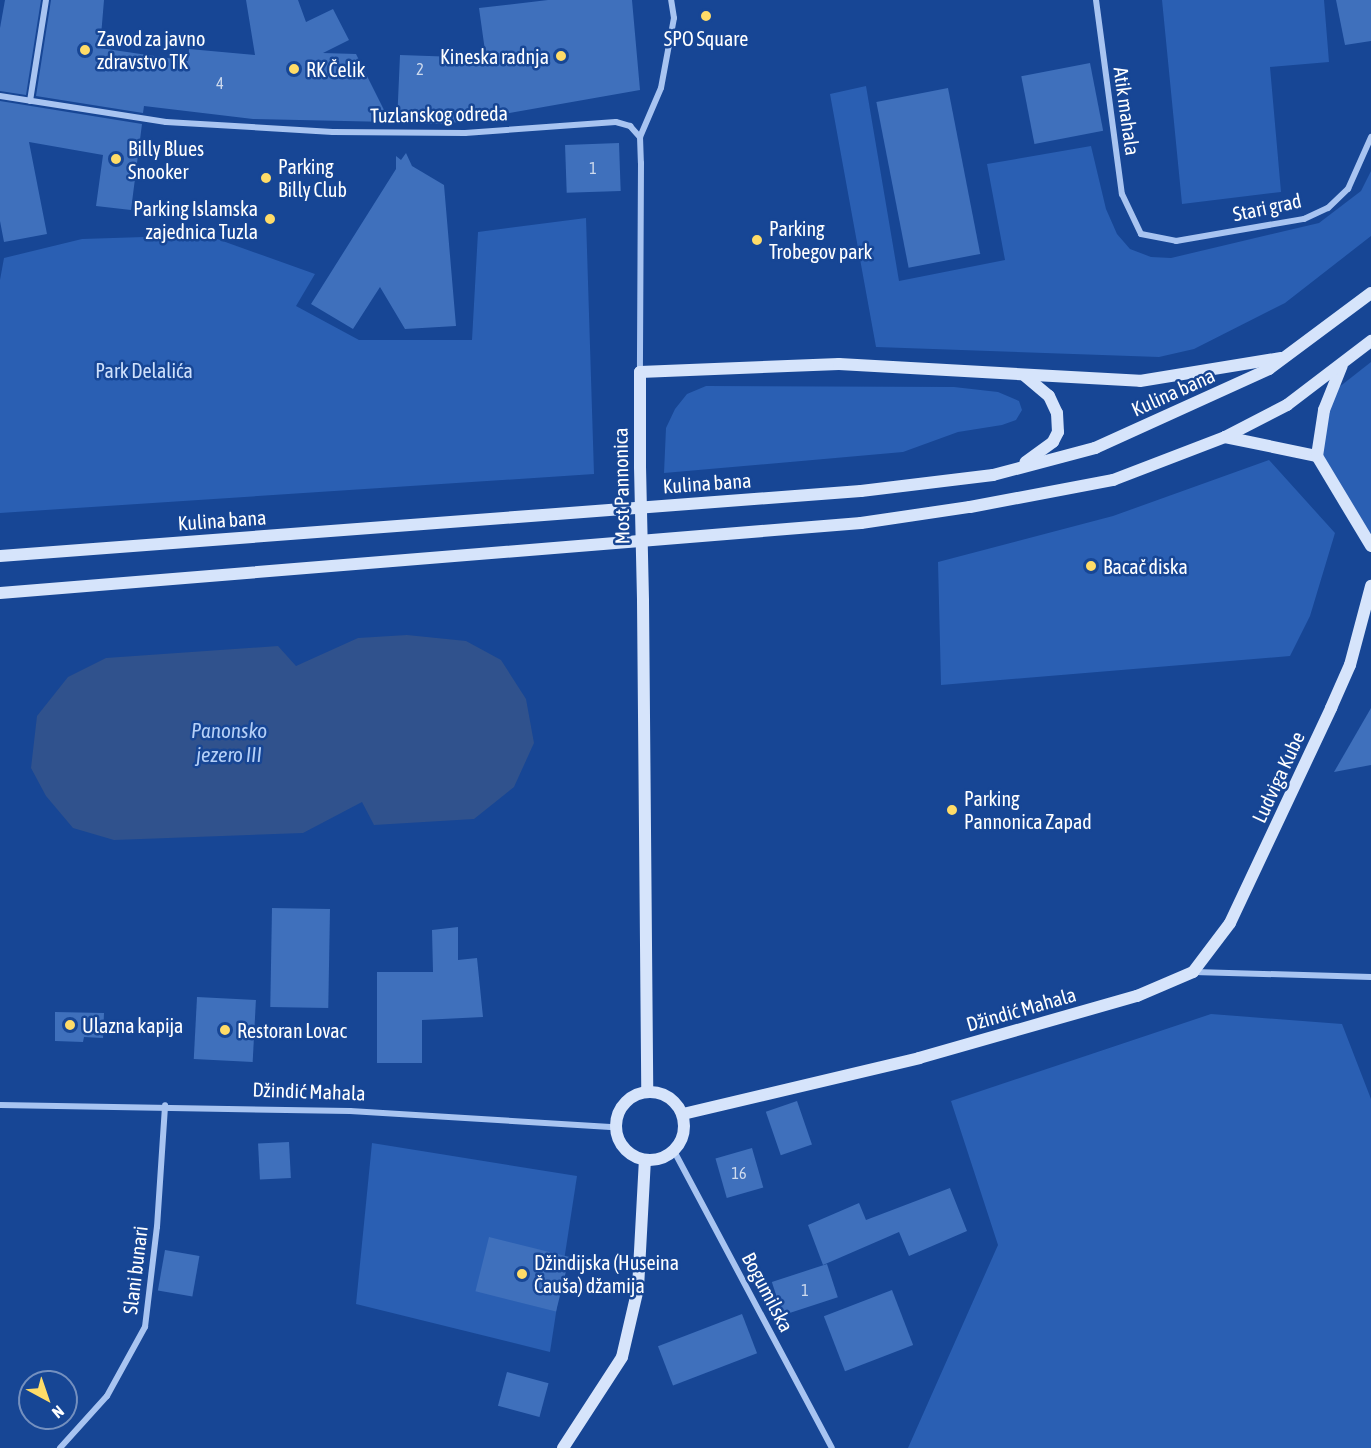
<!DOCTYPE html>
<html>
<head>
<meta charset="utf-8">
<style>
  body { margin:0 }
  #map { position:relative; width:1371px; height:1448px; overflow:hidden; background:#174695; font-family:"Asap Condensed",sans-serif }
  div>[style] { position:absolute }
  .green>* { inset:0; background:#2a5fb3 }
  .water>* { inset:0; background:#30528d }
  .building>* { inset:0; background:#3f70bc; transform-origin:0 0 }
  .street>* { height:6px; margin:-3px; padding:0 3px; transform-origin:3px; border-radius:3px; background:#a8c4f1 }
  .secondary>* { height:12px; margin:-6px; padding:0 6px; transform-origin:6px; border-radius:6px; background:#d6e4fb }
  .secondary>.ring { margin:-6px; padding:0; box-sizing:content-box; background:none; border:12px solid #d6e4fb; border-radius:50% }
  .secondary-bridge>* { height:12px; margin:-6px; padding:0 6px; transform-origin:6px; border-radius:6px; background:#d6e4fb }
  .dots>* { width:16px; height:16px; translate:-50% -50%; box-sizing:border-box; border:3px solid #174695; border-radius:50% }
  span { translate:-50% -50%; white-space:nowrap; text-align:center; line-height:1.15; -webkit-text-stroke:5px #174695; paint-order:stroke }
  .number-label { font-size:16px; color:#cfdbee }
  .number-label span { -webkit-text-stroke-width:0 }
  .poi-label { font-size:20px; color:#fff }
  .left { translate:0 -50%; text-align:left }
  .right { translate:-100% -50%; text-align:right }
  .street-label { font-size:20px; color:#fff }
  .park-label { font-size:20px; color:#cfe1fc }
  .water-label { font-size:21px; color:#b4cff7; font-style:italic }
  .north { position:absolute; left:18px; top:1370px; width:60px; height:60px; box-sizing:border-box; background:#174695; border:2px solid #7490bf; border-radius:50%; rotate:140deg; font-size:16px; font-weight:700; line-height:24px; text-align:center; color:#fff }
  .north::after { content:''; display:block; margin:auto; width:21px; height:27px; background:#ffdc68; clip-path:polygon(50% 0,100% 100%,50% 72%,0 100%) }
</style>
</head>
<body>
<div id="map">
  <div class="green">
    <div style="clip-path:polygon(1162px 0,1324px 0,1329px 62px,1270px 67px,1281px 192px,1182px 204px)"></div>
    <div style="clip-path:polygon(866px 86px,899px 281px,1005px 260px,987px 164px,1091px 146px,1106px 209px,1117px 234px,1130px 249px,1151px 257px,1171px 258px,1319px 223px,1361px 191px,1371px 171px,1371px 236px,1285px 303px,1194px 349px,1159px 357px,876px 347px,830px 94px)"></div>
    <div style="clip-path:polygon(586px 218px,594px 474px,0 513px,0 280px,4px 258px,82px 239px,206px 235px,315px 274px,296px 306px,359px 340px,472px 340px,478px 232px)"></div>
    <div style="clip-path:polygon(1371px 362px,1371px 546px,1317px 456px,1329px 395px)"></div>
    <div style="clip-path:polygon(706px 386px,954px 387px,998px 392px,1019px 401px,1022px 410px,1016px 420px,1002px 425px,958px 432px,903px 452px,664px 473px,666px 428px,675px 409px,687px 394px)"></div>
    <div style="clip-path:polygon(1269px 460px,1335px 533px,1310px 616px,1290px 656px,941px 685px,938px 562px,1113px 516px)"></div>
    <div style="clip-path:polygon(1211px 1014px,1342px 1024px,1371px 1099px,1371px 1448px,908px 1448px,998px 1245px,951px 1101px)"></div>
    <div style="clip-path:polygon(372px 1143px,577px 1176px,550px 1352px,356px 1304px)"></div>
  </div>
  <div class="water">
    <div style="clip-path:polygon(407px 635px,466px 641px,501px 660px,526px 699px,534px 743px,514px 787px,474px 819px,374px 825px,362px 802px,303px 833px,114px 840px,73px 828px,46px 796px,31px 768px,37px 716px,68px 677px,106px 658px,278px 646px,296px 666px,358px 638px)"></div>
  </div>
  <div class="building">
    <div style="clip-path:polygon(5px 0,41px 0,26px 95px,0 91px,0 28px)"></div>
    <div style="clip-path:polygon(51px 0,104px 0,100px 48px,188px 61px,189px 49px,255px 55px,246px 0,298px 0,306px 22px,333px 9px,349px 40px,323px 53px,356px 54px,390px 122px,253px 119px,144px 106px,143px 113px,36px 96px)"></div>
    <div style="clip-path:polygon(548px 0,632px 0,640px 90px,446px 124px,397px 123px,400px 55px,486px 58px,479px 8px)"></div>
    <div style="clip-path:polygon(1336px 0,1371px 0,1371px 41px,1345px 45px)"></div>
    <div style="left:1090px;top:63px;width:69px;height:70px;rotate:79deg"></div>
    <div style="left:948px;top:88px;width:169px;height:73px;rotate:79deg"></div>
    <div style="clip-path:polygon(0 101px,142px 124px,131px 210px,96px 206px,103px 155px,29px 142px,47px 234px,4px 242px,0 221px)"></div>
    <div style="left:619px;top:143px;width:48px;height:54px;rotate:88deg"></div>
    <div style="clip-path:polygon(406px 153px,412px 166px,444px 185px,456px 326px,405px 329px,380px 287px,353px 329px,311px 304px,396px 169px,396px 156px,401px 160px)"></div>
    <div style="clip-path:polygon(1371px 708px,1371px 765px,1334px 772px)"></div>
    <div style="left:272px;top:908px;width:58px;height:99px;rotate:1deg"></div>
    <div style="clip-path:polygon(458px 927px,458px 960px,477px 958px,483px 1017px,422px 1020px,422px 1063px,377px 1063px,377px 972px,433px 972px,432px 930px)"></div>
    <div style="left:197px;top:997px;width:59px;height:62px;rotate:3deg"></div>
    <div style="clip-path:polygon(55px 1012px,104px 1013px,103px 1038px,84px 1037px,83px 1042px,55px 1041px)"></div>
    <div style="left:797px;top:1101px;width:46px;height:33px;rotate:71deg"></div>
    <div style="left:289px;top:1142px;width:36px;height:31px;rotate:87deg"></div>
    <div style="left:752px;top:1148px;width:41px;height:38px;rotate:74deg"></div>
    <div style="clip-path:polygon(950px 1188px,967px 1231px,909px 1256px,899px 1232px,823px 1265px,808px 1225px,859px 1203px,866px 1220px)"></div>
    <div style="left:489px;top:1237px;width:83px;height:56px;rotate:14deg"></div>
    <div style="left:165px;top:1250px;width:35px;height:41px;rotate:10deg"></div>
    <div style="left:827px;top:1264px;width:35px;height:58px;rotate:72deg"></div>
    <div style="left:892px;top:1290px;width:59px;height:73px;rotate:69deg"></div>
    <div style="left:742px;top:1314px;width:42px;height:90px;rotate:69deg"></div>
    <div style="left:507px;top:1372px;width:43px;height:35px;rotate:15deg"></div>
  </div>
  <div class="street">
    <div style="left:1096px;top:0;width:196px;rotate:82.4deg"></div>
    <div style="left:1122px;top:194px;width:44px;rotate:64.6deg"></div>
    <div style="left:1141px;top:234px;width:36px;rotate:11deg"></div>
    <div style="left:1176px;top:241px;width:130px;rotate:-9.8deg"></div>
    <div style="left:1304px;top:219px;width:26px;rotate:-25deg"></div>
    <div style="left:1328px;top:208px;width:28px;rotate:-44deg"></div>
    <div style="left:1348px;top:189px;width:57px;rotate:-66.1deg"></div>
    <div style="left:0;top:96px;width:168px;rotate:8.9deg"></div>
    <div style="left:166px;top:122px;width:167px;rotate:3.4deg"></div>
    <div style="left:333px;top:132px;width:132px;rotate:0.4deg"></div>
    <div style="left:465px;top:133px;width:151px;rotate:-4.2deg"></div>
    <div style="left:616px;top:122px;width:15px;rotate:16deg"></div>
    <div style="left:630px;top:126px;width:15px;rotate:48deg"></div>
    <div style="left:640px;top:137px;width:26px;rotate:88deg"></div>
    <div style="left:641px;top:163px;width:209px;rotate:90.3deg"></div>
    <div style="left:30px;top:101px;width:102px;rotate:-81deg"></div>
    <div style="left:640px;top:137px;width:53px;rotate:-66.8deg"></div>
    <div style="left:661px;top:88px;width:71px;rotate:-79.5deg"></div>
    <div style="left:674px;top:18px;width:18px;rotate:-99deg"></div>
    <div style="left:1194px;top:972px;width:177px;rotate:1.6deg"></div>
    <div style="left:0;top:1105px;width:350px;rotate:1deg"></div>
    <div style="left:350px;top:1111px;width:265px;rotate:3.5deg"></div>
    <div style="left:674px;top:1151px;width:336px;rotate:62deg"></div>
    <div style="left:60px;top:1448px;width:70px;rotate:-47.9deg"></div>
    <div style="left:107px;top:1396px;width:79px;rotate:-61.2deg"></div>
    <div style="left:145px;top:1327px;width:101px;rotate:-83.2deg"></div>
    <div style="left:157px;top:1227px;width:122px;rotate:-86.2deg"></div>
  </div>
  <div class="secondary">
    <div style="left:1025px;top:376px;width:31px;rotate:40deg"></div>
    <div style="left:1049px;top:396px;width:19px;rotate:65deg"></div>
    <div style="left:1057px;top:413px;width:19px;rotate:87deg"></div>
    <div style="left:1058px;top:432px;width:11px;rotate:117deg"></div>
    <div style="left:1053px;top:442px;width:34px;rotate:144deg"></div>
    <div style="left:1225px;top:437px;width:94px;rotate:11.7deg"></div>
    <div style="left:1317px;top:456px;width:105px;rotate:59deg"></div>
    <div style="left:1317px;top:456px;width:47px;rotate:-81.3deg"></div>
    <div style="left:1324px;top:410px;width:48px;rotate:-68.2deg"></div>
    <div style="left:640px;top:467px;width:95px;rotate:-90deg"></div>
    <div style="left:640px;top:372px;width:199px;rotate:-2.3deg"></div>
    <div style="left:839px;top:364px;width:301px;rotate:3.2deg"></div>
    <div style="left:1140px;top:381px;width:143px;rotate:-9.3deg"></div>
    <div style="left:0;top:556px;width:863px;rotate:-4.32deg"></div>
    <div style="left:861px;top:491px;width:133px;rotate:-6.9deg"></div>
    <div style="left:993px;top:475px;width:106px;rotate:-14.8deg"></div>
    <div style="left:1095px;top:448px;width:191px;rotate:-24.4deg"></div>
    <div style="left:1269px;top:369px;width:127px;rotate:-36.7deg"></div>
    <div style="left:0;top:593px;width:864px;rotate:-4.65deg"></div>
    <div style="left:861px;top:523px;width:110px;rotate:-8.4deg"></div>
    <div style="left:970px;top:507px;width:146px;rotate:-10.7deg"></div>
    <div style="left:1113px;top:480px;width:120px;rotate:-21deg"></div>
    <div style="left:1225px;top:437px;width:70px;rotate:-27.3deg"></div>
    <div style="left:1287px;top:405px;width:106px;rotate:-37.3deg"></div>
    <div style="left:643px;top:601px;width:490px;rotate:89.5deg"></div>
    <div class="ring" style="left:616px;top:1092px;width:56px;height:56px"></div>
    <div style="left:683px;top:1114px;width:243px;rotate:-13.3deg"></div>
    <div style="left:919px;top:1058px;width:227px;rotate:-15.9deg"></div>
    <div style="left:1137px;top:996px;width:61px;rotate:-23.2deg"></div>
    <div style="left:1193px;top:972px;width:61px;rotate:-52.9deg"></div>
    <div style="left:1230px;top:923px;width:238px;rotate:-64.8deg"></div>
    <div style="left:1331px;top:708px;width:47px;rotate:-66.2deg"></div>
    <div style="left:1350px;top:665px;width:82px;rotate:-75.1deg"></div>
    <div style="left:563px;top:1448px;width:108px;rotate:-57deg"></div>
    <div style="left:622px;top:1357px;width:71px;rotate:-76.9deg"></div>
    <div style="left:638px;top:1288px;width:128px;rotate:-86.9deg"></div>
  </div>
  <div class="secondary-bridge">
    <div style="left:640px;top:467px;width:134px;rotate:88.7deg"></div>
  </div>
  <div class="dots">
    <div style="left:706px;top:16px;background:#ffdc68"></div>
    <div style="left:85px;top:50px;background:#ffdc68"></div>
    <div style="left:561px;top:56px;background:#ffdc68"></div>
    <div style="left:294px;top:69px;background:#ffdc68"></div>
    <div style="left:116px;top:159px;background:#ffdc68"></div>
    <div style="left:266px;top:178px;background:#ffdc68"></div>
    <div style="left:270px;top:219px;background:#ffdc68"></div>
    <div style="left:757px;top:240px;background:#ffdc68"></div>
    <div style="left:1091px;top:566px;background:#ffdc68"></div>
    <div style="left:952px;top:810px;background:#ffdc68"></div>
    <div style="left:70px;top:1025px;background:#ffdc68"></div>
    <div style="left:225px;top:1030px;background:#ffdc68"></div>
    <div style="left:522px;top:1274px;background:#ffdc68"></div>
  </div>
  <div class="number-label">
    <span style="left:420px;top:69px">2</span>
    <span style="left:220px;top:83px">4</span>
    <span style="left:593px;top:168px">1</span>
    <span style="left:739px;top:1173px">16</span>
    <span style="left:805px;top:1290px">1</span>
  </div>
  <div class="poi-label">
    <span style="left:706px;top:38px">SPO Square</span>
    <span class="left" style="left:97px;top:50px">Zavod za javno<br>zdravstvo TK</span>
    <span class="right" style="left:549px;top:56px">Kineska radnja</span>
    <span class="left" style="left:306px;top:69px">RK Čelik</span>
    <span class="left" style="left:128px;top:160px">Billy Blues<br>Snooker</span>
    <span class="left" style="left:278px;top:178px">Parking<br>Billy Club</span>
    <span class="right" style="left:258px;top:220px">Parking Islamska<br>zajednica Tuzla</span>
    <span class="left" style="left:769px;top:240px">Parking<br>Trobegov park</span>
    <span class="left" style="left:1103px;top:566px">Bacač diska</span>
    <span class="left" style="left:964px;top:810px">Parking<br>Pannonica Zapad</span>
    <span class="left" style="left:82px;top:1025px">Ulazna kapija</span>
    <span class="left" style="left:237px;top:1030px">Restoran Lovac</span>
    <span class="left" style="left:534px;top:1274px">Džindijska (Huseina<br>Čauša) džamija</span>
  </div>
  <div class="street-label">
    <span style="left:1127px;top:111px;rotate:82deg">Atik mahala</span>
    <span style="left:439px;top:114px;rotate:-1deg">Tuzlanskog odreda</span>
    <span style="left:1267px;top:207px;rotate:-12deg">Stari grad</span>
    <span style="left:1173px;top:392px;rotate:-24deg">Kulina bana</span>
    <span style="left:707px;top:483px;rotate:-4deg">Kulina bana</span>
    <span style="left:621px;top:486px;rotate:-91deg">Most Pannonica</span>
    <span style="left:222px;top:520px;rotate:-4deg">Kulina bana</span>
    <span style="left:1278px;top:777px;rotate:-65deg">Ludviga Kube</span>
    <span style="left:1021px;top:1009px;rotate:-16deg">Džindić Mahala</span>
    <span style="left:309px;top:1091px;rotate:2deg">Džindić Mahala</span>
    <span style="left:135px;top:1270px;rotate:-83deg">Slani bunari</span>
    <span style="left:768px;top:1292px;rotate:62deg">Bogumilska</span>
  </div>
  <div class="park-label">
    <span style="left:144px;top:370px">Park Delalića</span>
  </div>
  <div class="water-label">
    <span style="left:229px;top:742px">Panonsko<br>jezero III</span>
  </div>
  <div class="north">N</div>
</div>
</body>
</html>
